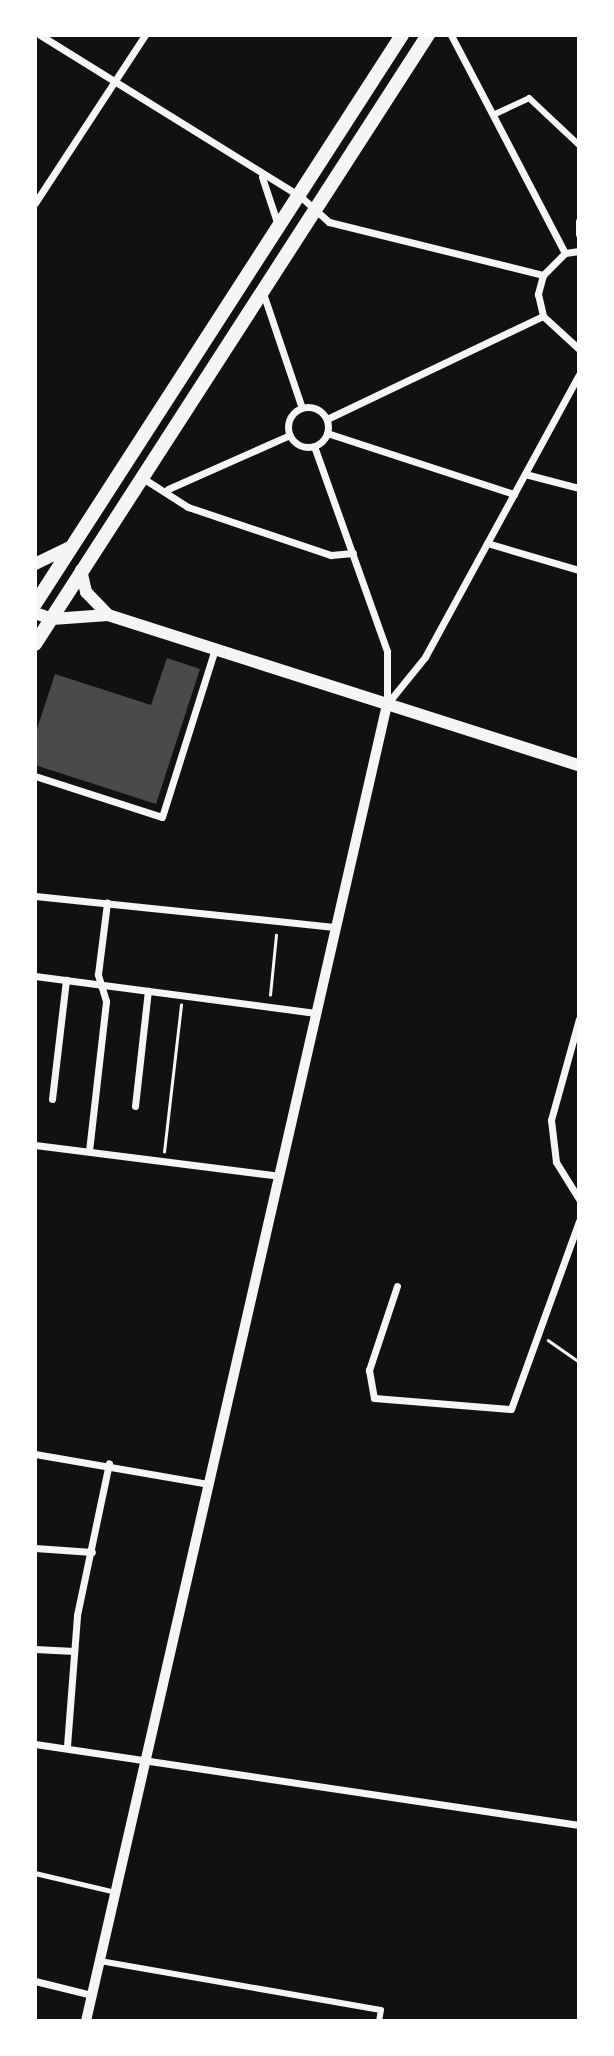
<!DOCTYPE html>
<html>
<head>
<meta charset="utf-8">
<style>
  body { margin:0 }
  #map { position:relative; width:614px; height:2056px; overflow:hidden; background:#111; font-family:Lato,sans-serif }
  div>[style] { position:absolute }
  .building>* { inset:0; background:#4a4a4a }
  .path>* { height:2.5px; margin:-1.25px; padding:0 1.25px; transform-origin:1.25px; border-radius:1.25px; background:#f5f5f5 }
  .service>* { height:4.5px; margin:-2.25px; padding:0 2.25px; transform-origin:2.25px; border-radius:2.25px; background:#f5f5f5 }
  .pedestrian>* { height:6px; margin:-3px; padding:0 3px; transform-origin:3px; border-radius:3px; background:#f5f5f5 }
  .minor>* { height:7px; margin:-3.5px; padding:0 3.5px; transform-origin:3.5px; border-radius:3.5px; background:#f5f5f5 }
  .minor>.ring { margin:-3.5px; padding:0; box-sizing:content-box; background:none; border:7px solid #f5f5f5; border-radius:50% }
  .tertiary>* { height:10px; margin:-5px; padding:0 5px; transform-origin:5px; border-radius:5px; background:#f5f5f5 }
  .secondary>* { height:12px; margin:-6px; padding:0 6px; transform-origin:6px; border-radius:6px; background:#f5f5f5 }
  .primary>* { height:14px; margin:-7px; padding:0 7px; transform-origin:7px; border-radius:7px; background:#f5f5f5 }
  span { translate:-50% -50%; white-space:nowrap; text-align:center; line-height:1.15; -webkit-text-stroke:6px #fff; paint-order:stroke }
  .frame { position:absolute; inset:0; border:37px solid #fff; pointer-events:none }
</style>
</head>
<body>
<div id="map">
  <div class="building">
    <div style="clip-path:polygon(167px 658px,200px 669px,156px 804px,35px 765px,35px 735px,55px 674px,151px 705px)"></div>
  </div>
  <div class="path">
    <div style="left:270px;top:995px;width:60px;rotate:-84.3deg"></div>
    <div style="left:164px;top:1152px;width:148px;rotate:-83.4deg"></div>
    <div style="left:548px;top:1340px;width:38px;rotate:35deg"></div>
  </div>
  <div class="service">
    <div style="left:35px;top:1873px;width:83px;rotate:13.2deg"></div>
  </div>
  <div class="pedestrian">
    <div style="left:493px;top:115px;width:40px;rotate:-25deg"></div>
    <div style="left:529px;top:98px;width:69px;rotate:43.2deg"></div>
    <div style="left:100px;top:1961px;width:285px;rotate:9.9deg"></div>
    <div style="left:381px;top:2010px;width:11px;rotate:100deg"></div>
  </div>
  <div class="minor">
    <div style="left:40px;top:35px;width:306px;rotate:31.8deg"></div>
    <div style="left:300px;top:196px;width:39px;rotate:42deg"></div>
    <div style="left:329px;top:222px;width:220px;rotate:13.9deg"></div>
    <div style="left:451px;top:35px;width:246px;rotate:62.4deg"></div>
    <div style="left:262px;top:177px;width:47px;rotate:71.6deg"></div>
    <div style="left:35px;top:203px;width:201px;rotate:-56.8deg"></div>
    <div style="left:579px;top:221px;width:13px;rotate:90deg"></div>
    <div style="left:579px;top:251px;width:14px;rotate:172deg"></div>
    <div style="left:565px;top:253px;width:31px;rotate:135deg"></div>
    <div style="left:543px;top:275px;width:20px;rotate:105deg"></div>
    <div style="left:538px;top:294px;width:23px;rotate:77deg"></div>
    <div style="left:543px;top:316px;width:49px;rotate:42.5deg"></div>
    <div style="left:263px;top:293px;width:121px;rotate:71.3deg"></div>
    <div class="ring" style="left:288px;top:407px;width:33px;height:33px"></div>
    <div style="left:327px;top:419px;width:239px;rotate:-25.5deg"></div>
    <div style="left:327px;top:433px;width:197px;rotate:18.1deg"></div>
    <div style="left:314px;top:446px;width:218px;rotate:70.4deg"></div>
    <div style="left:387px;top:651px;width:53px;rotate:90deg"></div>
    <div style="left:525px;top:474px;width:56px;rotate:14.5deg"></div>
    <div style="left:141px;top:477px;width:56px;rotate:32.6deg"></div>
    <div style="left:188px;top:507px;width:151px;rotate:18.6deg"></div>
    <div style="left:331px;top:555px;width:22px;rotate:-5deg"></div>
    <div style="left:168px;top:489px;width:133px;rotate:-23.9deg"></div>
    <div style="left:487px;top:543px;width:96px;rotate:16.4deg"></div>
    <div style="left:387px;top:704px;width:60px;rotate:-51deg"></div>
    <div style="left:425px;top:657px;width:321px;rotate:-61.4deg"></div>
    <div style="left:35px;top:776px;width:133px;rotate:17.9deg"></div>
    <div style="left:162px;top:817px;width:176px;rotate:-72.5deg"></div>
    <div style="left:35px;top:896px;width:303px;rotate:5.9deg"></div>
    <div style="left:35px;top:976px;width:283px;rotate:7.5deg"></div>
    <div style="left:579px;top:1019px;width:105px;rotate:105.5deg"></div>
    <div style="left:551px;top:1120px;width:42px;rotate:83.2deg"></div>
    <div style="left:556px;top:1162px;width:44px;rotate:58.1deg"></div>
    <div style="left:52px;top:1099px;width:120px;rotate:-83.3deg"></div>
    <div style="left:135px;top:1106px;width:116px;rotate:-83.6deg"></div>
    <div style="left:35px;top:1145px;width:246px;rotate:7.2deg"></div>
    <div style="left:89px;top:1151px;width:151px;rotate:-83.5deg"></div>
    <div style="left:106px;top:1001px;width:28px;rotate:-107deg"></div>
    <div style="left:98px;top:974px;width:72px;rotate:-82.8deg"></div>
    <div style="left:397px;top:1286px;width:89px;rotate:108.4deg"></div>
    <div style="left:369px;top:1370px;width:28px;rotate:80deg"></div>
    <div style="left:374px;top:1398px;width:137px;rotate:4.6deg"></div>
    <div style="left:511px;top:1409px;width:200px;rotate:-70.1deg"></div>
    <div style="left:35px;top:1454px;width:177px;rotate:9.8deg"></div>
    <div style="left:35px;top:1548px;width:57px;rotate:4deg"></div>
    <div style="left:35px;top:1649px;width:39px;rotate:3deg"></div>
    <div style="left:35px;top:1744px;width:550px;rotate:8.47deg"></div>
    <div style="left:67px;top:1746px;width:131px;rotate:-85.6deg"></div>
    <div style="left:77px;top:1615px;width:155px;rotate:-78.1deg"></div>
    <div style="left:35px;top:1981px;width:59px;rotate:13.8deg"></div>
  </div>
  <div class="tertiary">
    <div style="left:86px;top:2021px;width:1350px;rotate:-77.12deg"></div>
  </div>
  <div class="secondary">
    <div style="left:35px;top:564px;width:39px;rotate:-26deg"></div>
    <div style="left:81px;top:570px;width:23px;rotate:77deg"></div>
    <div style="left:86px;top:592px;width:32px;rotate:46deg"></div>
    <div style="left:35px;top:613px;width:18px;rotate:19deg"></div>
    <div style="left:52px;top:619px;width:56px;rotate:-4.1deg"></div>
    <div style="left:108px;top:615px;width:494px;rotate:17.7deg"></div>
  </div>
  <div class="primary">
    <div style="left:35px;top:604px;width:677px;rotate:-57.18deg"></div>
    <div style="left:35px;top:644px;width:725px;rotate:-57.17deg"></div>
  </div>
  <div class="frame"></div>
</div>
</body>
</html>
